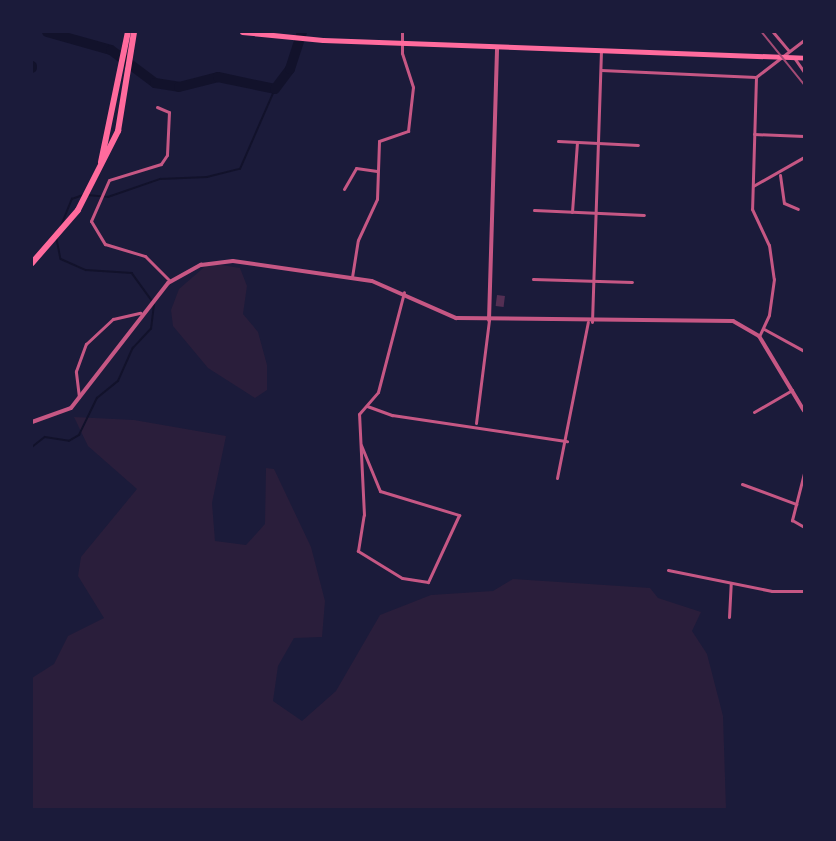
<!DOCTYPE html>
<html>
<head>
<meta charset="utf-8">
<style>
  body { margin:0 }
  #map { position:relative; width:836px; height:841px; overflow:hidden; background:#1b1b3a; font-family:"Fira Sans",sans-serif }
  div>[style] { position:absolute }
  .green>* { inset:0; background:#2a1e3b }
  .stream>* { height:1.5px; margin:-0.75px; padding:0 0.75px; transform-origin:0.75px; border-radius:0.75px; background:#12122b }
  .river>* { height:10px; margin:-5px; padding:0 5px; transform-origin:5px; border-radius:5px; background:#12122b }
  .building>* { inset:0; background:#542f53; transform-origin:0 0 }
  .minor>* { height:3px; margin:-1.5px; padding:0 1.5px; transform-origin:1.5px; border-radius:1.5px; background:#c65784 }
  .tertiary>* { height:4px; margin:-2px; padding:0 2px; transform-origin:2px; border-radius:2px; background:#c65784 }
  .trunk>* { height:5px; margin:-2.5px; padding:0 2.5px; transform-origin:2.5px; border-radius:2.5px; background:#ff6b9d }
  .motorway>* { height:6px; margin:-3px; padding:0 3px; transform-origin:3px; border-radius:3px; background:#ff6b9d }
  .rail>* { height:1.5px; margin:-0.75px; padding:0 0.75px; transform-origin:0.75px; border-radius:0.75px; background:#a44b75 }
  span { translate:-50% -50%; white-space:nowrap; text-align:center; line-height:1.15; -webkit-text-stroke:5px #1b1b3a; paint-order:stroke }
  .frame { position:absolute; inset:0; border:33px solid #1b1b3a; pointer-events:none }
</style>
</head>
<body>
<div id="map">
  <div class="green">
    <div style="clip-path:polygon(209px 263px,240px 268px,247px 286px,243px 314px,258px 332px,267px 365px,267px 390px,255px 398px,208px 368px,173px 326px,171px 310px,179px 289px)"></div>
    <div style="clip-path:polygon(74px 417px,134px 420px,226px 436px,212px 503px,215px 541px,246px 545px,265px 524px,266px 468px,274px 469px,311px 547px,325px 601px,322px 637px,294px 638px,278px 666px,273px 701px,302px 721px,336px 691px,380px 615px,431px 595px,493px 591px,513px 579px,650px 588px,658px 598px,701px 612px,692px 631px,707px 654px,723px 716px,726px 809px,32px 809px,32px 678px,54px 664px,68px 636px,104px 618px,78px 576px,81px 557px,137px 489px,88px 446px)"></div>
  </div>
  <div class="stream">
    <div style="left:87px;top:195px;width:21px;rotate:5deg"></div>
    <div style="left:108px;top:197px;width:55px;rotate:-19.1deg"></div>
    <div style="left:160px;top:179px;width:47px;rotate:-2.4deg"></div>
    <div style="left:207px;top:177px;width:34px;rotate:-14deg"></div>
    <div style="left:240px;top:169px;width:87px;rotate:-66.4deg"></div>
    <div style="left:61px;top:226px;width:29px;rotate:-68deg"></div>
    <div style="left:72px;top:199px;width:12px;rotate:-20deg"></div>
    <div style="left:57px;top:239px;width:20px;rotate:79deg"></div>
    <div style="left:61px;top:259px;width:27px;rotate:24deg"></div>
    <div style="left:86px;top:270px;width:46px;rotate:3.7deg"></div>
    <div style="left:132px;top:273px;width:34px;rotate:54deg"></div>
    <div style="left:32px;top:447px;width:16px;rotate:-38deg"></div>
    <div style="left:45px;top:437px;width:24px;rotate:9deg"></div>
    <div style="left:69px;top:441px;width:12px;rotate:-31deg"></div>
    <div style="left:79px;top:435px;width:41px;rotate:-64.1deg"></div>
    <div style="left:97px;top:398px;width:27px;rotate:-39deg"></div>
    <div style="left:118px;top:381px;width:36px;rotate:-66deg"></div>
    <div style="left:133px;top:348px;width:26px;rotate:-47deg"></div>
    <div style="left:151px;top:329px;width:24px;rotate:-83deg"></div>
  </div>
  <div class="river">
    <div style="left:47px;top:32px;width:66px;rotate:15.7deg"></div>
    <div style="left:111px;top:50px;width:55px;rotate:36.9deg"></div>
    <div style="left:155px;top:83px;width:24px;rotate:9deg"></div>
    <div style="left:179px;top:87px;width:40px;rotate:-14.4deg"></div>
    <div style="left:218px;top:77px;width:58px;rotate:11.9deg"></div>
    <div style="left:275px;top:89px;width:25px;rotate:-53deg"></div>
    <div style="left:290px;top:69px;width:39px;rotate:-72deg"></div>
    <div style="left:32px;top:66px;width:2px;rotate:90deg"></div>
  </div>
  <div class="building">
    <div style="left:497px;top:295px;width:8px;height:11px;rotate:7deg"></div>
  </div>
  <div class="minor">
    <div style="left:773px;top:32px;width:25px;rotate:50deg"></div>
    <div style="left:795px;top:59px;width:16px;rotate:55deg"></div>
    <div style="left:601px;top:70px;width:155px;rotate:2.6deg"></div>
    <div style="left:756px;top:77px;width:61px;rotate:-37.6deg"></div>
    <div style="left:756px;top:77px;width:132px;rotate:91.7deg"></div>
    <div style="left:752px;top:209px;width:40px;rotate:65deg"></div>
    <div style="left:769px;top:245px;width:34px;rotate:82deg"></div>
    <div style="left:774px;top:279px;width:36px;rotate:98deg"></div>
    <div style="left:769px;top:315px;width:23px;rotate:115deg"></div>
    <div style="left:157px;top:107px;width:13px;rotate:23deg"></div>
    <div style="left:169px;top:112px;width:43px;rotate:92.7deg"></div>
    <div style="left:167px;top:155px;width:11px;rotate:124deg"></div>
    <div style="left:161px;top:164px;width:54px;rotate:162.9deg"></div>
    <div style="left:109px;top:180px;width:45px;rotate:113.7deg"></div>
    <div style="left:91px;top:221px;width:27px;rotate:59deg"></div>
    <div style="left:105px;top:244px;width:42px;rotate:16.7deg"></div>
    <div style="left:145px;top:256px;width:35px;rotate:45deg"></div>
    <div style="left:754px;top:134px;width:50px;rotate:2.3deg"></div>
    <div style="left:558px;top:141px;width:80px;rotate:2.9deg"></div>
    <div style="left:780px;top:175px;width:28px;rotate:82deg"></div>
    <div style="left:784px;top:203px;width:15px;rotate:23deg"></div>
    <div style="left:753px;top:186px;width:59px;rotate:-29.6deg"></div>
    <div style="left:344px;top:189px;width:24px;rotate:-60deg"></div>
    <div style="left:356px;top:168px;width:21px;rotate:8deg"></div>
    <div style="left:534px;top:210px;width:110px;rotate:2.6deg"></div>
    <div style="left:572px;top:212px;width:70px;rotate:-85.9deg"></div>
    <div style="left:352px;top:277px;width:37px;rotate:-81deg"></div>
    <div style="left:358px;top:240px;width:45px;rotate:-65.1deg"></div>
    <div style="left:377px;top:199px;width:58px;rotate:-88deg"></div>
    <div style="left:379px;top:141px;width:31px;rotate:-19deg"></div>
    <div style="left:408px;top:131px;width:44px;rotate:-83.5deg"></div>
    <div style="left:413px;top:87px;width:36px;rotate:-108deg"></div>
    <div style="left:402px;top:53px;width:21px;rotate:-90deg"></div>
    <div style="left:533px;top:279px;width:99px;rotate:1.7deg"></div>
    <div style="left:592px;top:322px;width:270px;rotate:-88.1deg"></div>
    <div style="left:764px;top:329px;width:46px;rotate:28.8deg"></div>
    <div style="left:79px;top:397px;width:26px;rotate:-97deg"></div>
    <div style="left:76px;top:371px;width:29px;rotate:-70deg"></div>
    <div style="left:86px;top:344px;width:37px;rotate:-43deg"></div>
    <div style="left:113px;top:319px;width:28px;rotate:-13deg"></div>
    <div style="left:367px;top:406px;width:27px;rotate:20deg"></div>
    <div style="left:392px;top:415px;width:177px;rotate:8.5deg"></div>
    <div style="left:754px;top:412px;width:44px;rotate:-30.1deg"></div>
    <div style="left:476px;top:423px;width:104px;rotate:-82.8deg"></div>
    <div style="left:361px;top:445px;width:50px;rotate:67.6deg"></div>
    <div style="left:380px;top:491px;width:83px;rotate:16.9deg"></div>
    <div style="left:459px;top:515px;width:74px;rotate:114.8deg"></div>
    <div style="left:428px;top:582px;width:26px;rotate:-171deg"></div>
    <div style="left:402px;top:578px;width:52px;rotate:-148.5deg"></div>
    <div style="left:358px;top:551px;width:36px;rotate:-81deg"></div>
    <div style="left:364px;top:515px;width:101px;rotate:-92.8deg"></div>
    <div style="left:359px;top:414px;width:29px;rotate:-49deg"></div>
    <div style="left:378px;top:392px;width:103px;rotate:-75.4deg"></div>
    <div style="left:804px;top:473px;width:49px;rotate:104.3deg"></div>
    <div style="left:792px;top:520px;width:14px;rotate:30deg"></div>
    <div style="left:557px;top:478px;width:159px;rotate:-78.8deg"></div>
    <div style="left:742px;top:484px;width:58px;rotate:20.3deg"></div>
    <div style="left:668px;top:570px;width:106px;rotate:11.4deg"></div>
    <div style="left:772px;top:591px;width:32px"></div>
    <div style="left:729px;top:617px;width:34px;rotate:-87deg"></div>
  </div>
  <div class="tertiary">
    <div style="left:489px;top:320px;width:273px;rotate:-88.3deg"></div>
    <div style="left:32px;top:422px;width:41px;rotate:-19.7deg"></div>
    <div style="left:71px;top:408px;width:158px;rotate:-52.2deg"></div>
    <div style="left:168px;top:283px;width:38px;rotate:-29deg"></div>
    <div style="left:201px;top:265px;width:32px;rotate:-7deg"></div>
    <div style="left:233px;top:261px;width:140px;rotate:8.2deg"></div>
    <div style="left:372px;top:281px;width:92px;rotate:23.8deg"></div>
    <div style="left:456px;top:318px;width:277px;rotate:0.6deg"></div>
    <div style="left:733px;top:321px;width:30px;rotate:30deg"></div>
    <div style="left:759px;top:336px;width:87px;rotate:59deg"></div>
  </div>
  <div class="trunk">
    <div style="left:242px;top:32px;width:81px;rotate:5.6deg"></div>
    <div style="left:323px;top:40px;width:481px;rotate:2.1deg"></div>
  </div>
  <div class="motorway">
    <div style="left:101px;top:162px;width:133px;rotate:-78.3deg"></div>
    <div style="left:32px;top:263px;width:70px;rotate:-49deg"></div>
    <div style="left:78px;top:210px;width:89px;rotate:-63.1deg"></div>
    <div style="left:118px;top:131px;width:100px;rotate:-80.8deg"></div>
  </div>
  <div class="rail">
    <div style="left:762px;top:32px;width:67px;rotate:51.1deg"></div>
  </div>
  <div class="frame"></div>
</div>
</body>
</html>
